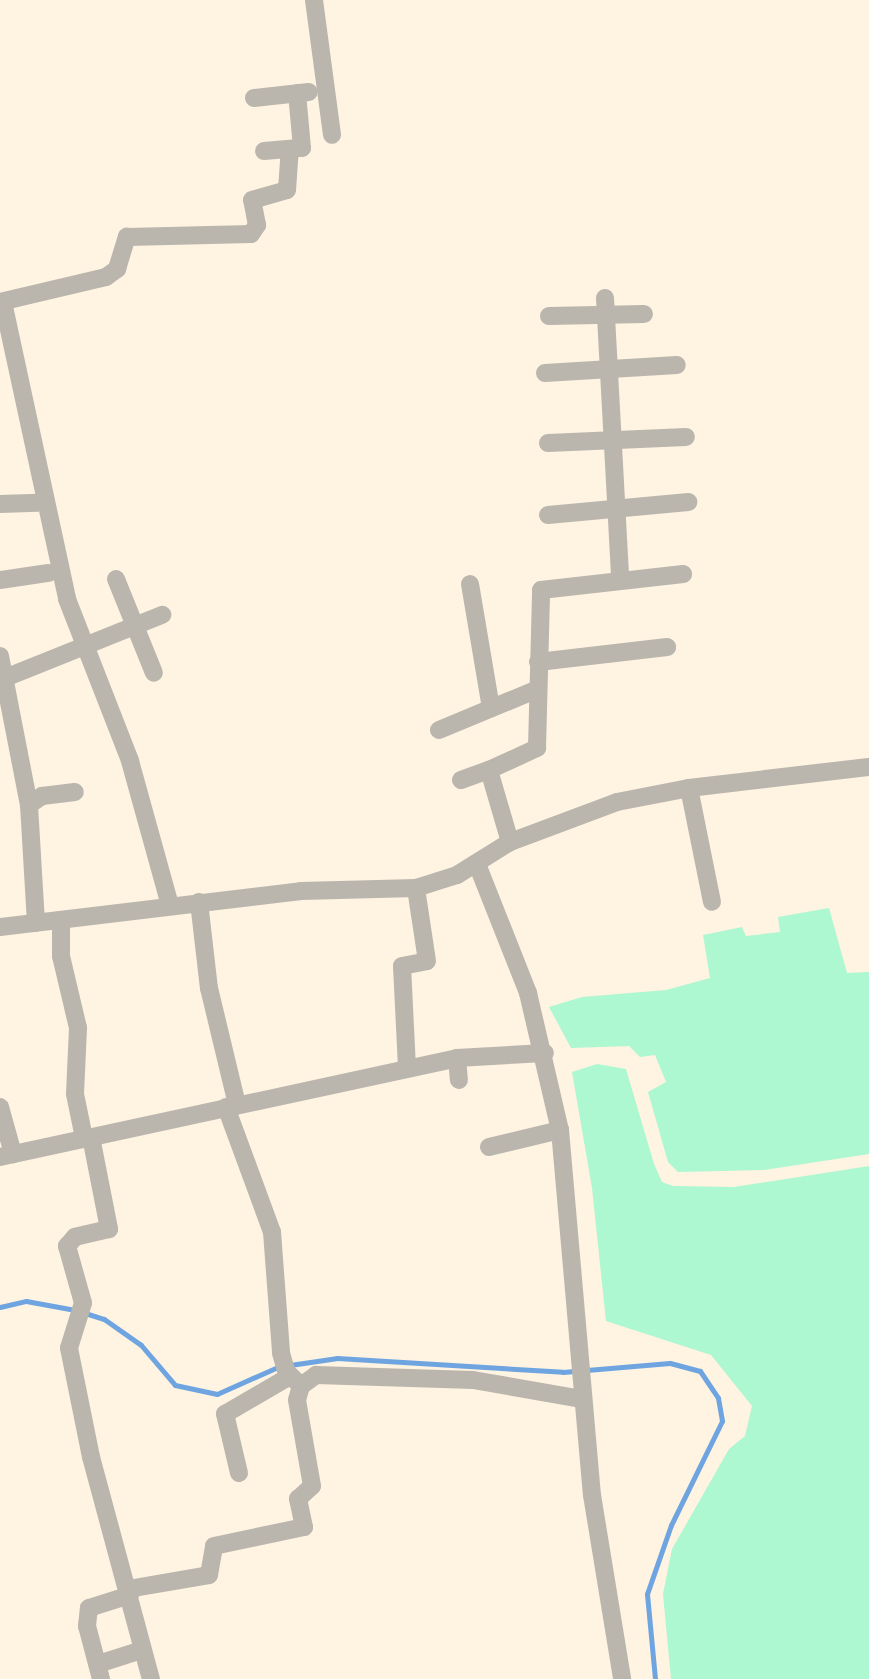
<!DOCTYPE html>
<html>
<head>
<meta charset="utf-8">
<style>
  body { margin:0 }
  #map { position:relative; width:869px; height:1679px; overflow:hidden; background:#fff3e1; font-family:Overpass,sans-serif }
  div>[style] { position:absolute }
  .green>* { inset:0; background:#adf7d1 }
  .stream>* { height:5px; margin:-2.5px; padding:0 2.5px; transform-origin:2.5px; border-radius:2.5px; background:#6ea5e1 }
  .minor>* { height:18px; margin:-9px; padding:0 9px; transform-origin:9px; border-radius:9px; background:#bab6ae }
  span { translate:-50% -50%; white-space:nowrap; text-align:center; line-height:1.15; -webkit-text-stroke:6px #fff3e1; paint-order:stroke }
</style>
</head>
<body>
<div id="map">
  <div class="green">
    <div style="clip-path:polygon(829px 908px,847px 973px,869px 972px,869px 1154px,764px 1170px,678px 1172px,668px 1162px,648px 1092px,666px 1082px,655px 1055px,640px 1057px,629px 1046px,571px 1048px,549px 1007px,582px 997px,666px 990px,710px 978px,703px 935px,742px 927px,746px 936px,780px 932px,778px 917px)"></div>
    <div style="clip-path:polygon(597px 1064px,626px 1069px,654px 1164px,662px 1182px,673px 1186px,734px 1187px,869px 1166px,869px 1679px,671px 1679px,663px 1594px,672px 1549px,729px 1449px,745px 1436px,752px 1406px,711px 1355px,606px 1321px,592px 1188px,572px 1072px)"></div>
  </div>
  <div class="stream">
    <div style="left:0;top:1307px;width:27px;rotate:-13deg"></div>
    <div style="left:26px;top:1301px;width:50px;rotate:10.4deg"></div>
    <div style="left:85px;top:1313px;width:20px;rotate:18deg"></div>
    <div style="left:104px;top:1319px;width:45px;rotate:35.1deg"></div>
    <div style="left:141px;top:1345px;width:52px;rotate:49.6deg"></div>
    <div style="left:175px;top:1385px;width:43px;rotate:12.1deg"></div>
    <div style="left:217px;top:1394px;width:69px;rotate:-24deg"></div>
    <div style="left:290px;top:1365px;width:48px;rotate:-8.5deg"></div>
    <div style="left:337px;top:1358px;width:226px;rotate:3.5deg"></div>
    <div style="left:563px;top:1372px;width:107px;rotate:-4.8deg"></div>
    <div style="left:670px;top:1363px;width:31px;rotate:15deg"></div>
    <div style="left:700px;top:1371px;width:32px;rotate:56deg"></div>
    <div style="left:718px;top:1398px;width:23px;rotate:80deg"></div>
    <div style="left:722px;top:1421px;width:116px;rotate:116.1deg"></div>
    <div style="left:671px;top:1525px;width:73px;rotate:109.2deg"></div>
    <div style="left:647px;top:1594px;width:85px;rotate:84.6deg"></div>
  </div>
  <div class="minor">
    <div style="left:314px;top:0;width:136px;rotate:82.4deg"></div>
    <div style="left:254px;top:98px;width:55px;rotate:-6.2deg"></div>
    <div style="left:264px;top:151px;width:38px;rotate:-5deg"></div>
    <div style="left:302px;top:148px;width:55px;rotate:-95.2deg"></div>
    <div style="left:605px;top:298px;width:281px;rotate:86.9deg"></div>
    <div style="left:0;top:302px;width:109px;rotate:-13.3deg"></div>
    <div style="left:106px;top:277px;width:14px;rotate:-36deg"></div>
    <div style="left:117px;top:269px;width:34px;rotate:-73deg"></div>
    <div style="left:127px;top:237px;width:124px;rotate:-1.4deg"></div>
    <div style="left:251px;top:234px;width:11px;rotate:-56deg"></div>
    <div style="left:257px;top:225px;width:25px;rotate:-101deg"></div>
    <div style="left:252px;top:200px;width:36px;rotate:-16deg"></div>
    <div style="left:287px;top:190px;width:39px;rotate:-86deg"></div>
    <div style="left:3px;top:302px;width:304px;rotate:77.8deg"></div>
    <div style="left:67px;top:599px;width:174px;rotate:68.7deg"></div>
    <div style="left:130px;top:761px;width:149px;rotate:74.5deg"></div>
    <div style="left:549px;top:316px;width:95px;rotate:-1.2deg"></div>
    <div style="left:545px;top:373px;width:132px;rotate:-3.5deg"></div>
    <div style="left:548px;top:443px;width:138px;rotate:-2.5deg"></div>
    <div style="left:0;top:504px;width:38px;rotate:-2deg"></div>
    <div style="left:548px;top:515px;width:141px;rotate:-5.3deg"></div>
    <div style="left:116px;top:579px;width:101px;rotate:68deg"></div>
    <div style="left:0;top:580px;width:49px;rotate:-8.3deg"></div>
    <div style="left:470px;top:584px;width:126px;rotate:80.4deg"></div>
    <div style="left:0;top:656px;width:152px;rotate:79deg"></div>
    <div style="left:29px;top:805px;width:118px;rotate:86.6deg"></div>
    <div style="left:538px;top:662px;width:130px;rotate:-6.6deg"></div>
    <div style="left:0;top:680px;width:175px;rotate:-21.9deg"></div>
    <div style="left:439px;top:730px;width:107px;rotate:-22.5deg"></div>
    <div style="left:461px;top:780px;width:30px;rotate:-20deg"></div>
    <div style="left:689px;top:788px;width:116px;rotate:78.6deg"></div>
    <div style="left:29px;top:805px;width:16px;rotate:-35deg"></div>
    <div style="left:42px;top:796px;width:33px;rotate:-7deg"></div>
    <div style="left:510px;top:842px;width:75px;rotate:-106.3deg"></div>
    <div style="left:489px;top:770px;width:53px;rotate:-24.6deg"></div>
    <div style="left:537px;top:748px;width:158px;rotate:-88.5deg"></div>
    <div style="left:541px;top:590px;width:143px;rotate:-6.4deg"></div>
    <div style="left:477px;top:864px;width:139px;rotate:68.4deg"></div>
    <div style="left:528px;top:993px;width:141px;rotate:76.9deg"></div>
    <div style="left:560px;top:1130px;width:366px;rotate:85deg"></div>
    <div style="left:592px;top:1495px;width:186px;rotate:80.7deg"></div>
    <div style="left:199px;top:902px;width:87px;rotate:83.4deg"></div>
    <div style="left:209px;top:988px;width:120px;rotate:76.5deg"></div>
    <div style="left:61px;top:920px;width:36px;rotate:90deg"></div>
    <div style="left:61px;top:956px;width:74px;rotate:76.7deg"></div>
    <div style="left:78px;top:1028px;width:66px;rotate:92.6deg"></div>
    <div style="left:75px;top:1094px;width:45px;rotate:78.4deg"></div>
    <div style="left:0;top:927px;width:303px;rotate:-6.8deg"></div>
    <div style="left:301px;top:891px;width:115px;rotate:-1.5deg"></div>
    <div style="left:416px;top:888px;width:43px;rotate:-17.6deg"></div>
    <div style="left:457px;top:875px;width:62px;rotate:-31.9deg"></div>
    <div style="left:510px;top:842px;width:114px;rotate:-20.5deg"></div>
    <div style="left:617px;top:802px;width:73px;rotate:-11deg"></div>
    <div style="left:689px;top:788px;width:181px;rotate:-6.7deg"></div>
    <div style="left:457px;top:1058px;width:22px;rotate:85deg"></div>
    <div style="left:407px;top:1068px;width:102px;rotate:-92.8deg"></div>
    <div style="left:402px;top:966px;width:25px;rotate:-11deg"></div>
    <div style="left:427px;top:961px;width:74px;rotate:-98.6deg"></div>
    <div style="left:0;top:1107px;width:49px;rotate:74.5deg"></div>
    <div style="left:226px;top:1107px;width:133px;rotate:69.8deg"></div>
    <div style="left:272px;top:1232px;width:121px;rotate:85.7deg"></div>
    <div style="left:281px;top:1353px;width:19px;rotate:74deg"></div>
    <div style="left:286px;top:1371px;width:21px;rotate:45deg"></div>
    <div style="left:91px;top:1137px;width:94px;rotate:78.9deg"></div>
    <div style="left:109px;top:1229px;width:35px;rotate:167deg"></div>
    <div style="left:75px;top:1237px;width:12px;rotate:132deg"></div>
    <div style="left:67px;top:1246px;width:59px;rotate:74.3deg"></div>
    <div style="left:83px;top:1303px;width:47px;rotate:107.3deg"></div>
    <div style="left:69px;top:1348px;width:111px;rotate:78.6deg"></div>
    <div style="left:91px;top:1457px;width:230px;rotate:74.9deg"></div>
    <div style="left:489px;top:1147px;width:73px;rotate:-13.5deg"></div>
    <div style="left:0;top:1157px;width:468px;rotate:-12.2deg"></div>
    <div style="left:457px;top:1058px;width:88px;rotate:-3.3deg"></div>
    <div style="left:239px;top:1473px;width:61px;rotate:-103.3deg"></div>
    <div style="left:225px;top:1414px;width:75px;rotate:-30.3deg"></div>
    <div style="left:128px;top:1589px;width:82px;rotate:-9.8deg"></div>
    <div style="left:209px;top:1575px;width:29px;rotate:-80deg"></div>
    <div style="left:214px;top:1546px;width:92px;rotate:-11.9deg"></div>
    <div style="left:304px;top:1527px;width:29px;rotate:-102deg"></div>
    <div style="left:298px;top:1499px;width:19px;rotate:-43deg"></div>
    <div style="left:312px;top:1486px;width:87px;rotate:-99.9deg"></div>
    <div style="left:297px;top:1400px;width:15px;rotate:-74deg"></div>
    <div style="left:301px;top:1386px;width:19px;rotate:-36deg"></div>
    <div style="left:316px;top:1375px;width:157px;rotate:1.8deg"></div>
    <div style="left:473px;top:1380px;width:111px;rotate:9.9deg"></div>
    <div style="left:98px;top:1664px;width:46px;rotate:-17.7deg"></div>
    <div style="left:101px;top:1679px;width:55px;rotate:-104.8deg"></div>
    <div style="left:87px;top:1626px;width:18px;rotate:-84deg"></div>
    <div style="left:89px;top:1608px;width:43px;rotate:-17.6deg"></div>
  </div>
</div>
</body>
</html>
